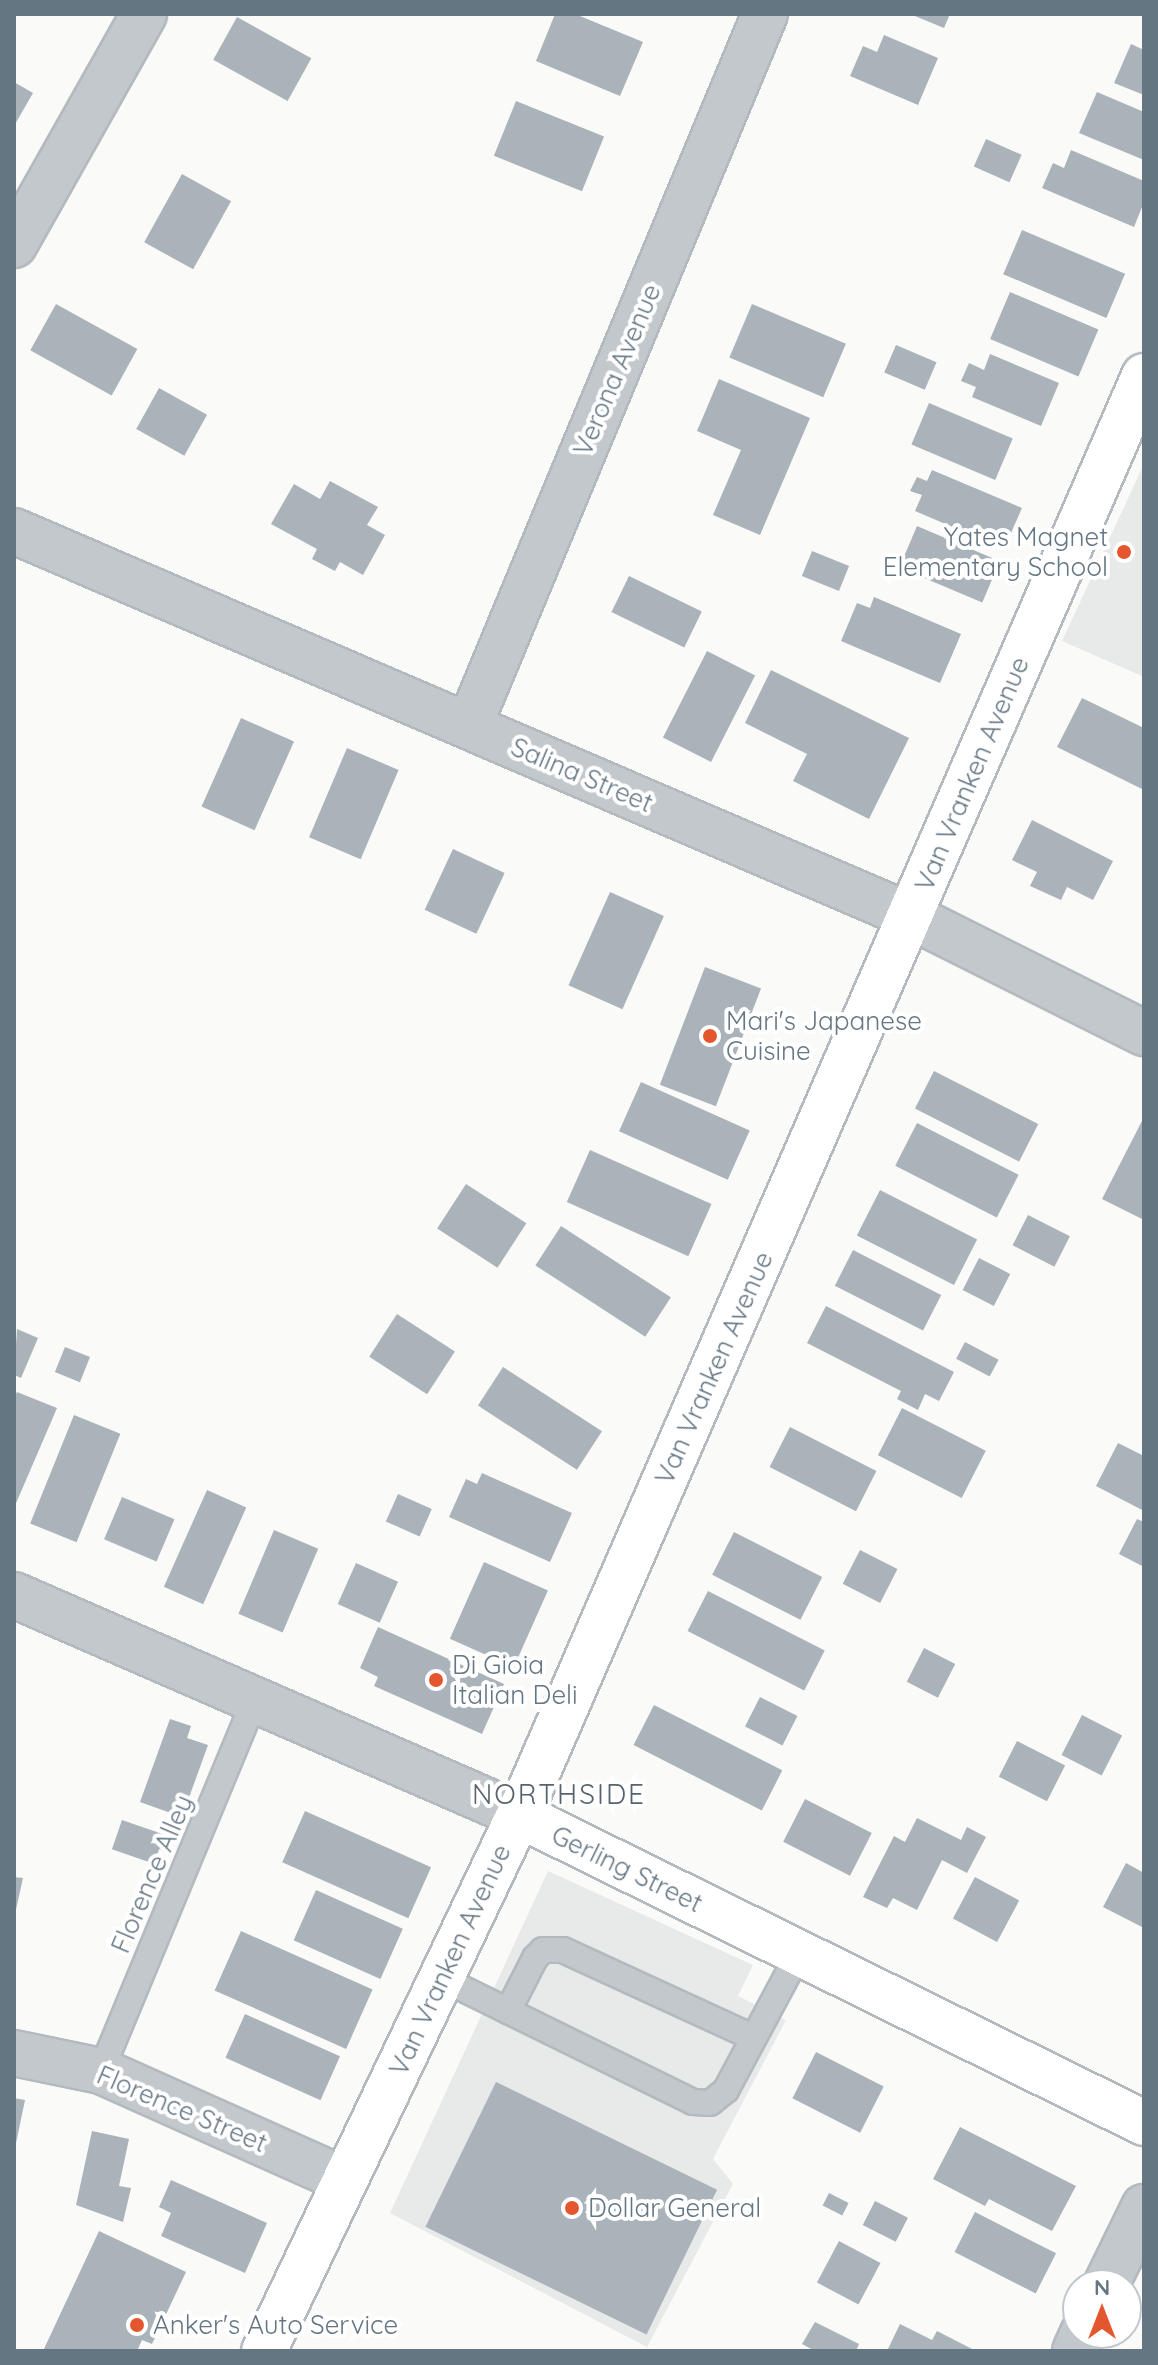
<!DOCTYPE html>
<html>
<head>
<meta charset="utf-8">
<style>
  body { margin:0 }
  #map { position:relative; width:1158px; height:2365px; overflow:hidden; background:#fafaf8; font-family:Quicksand,sans-serif }
  div>[style] { position:absolute }
  .built>* { inset:0; background:#e8e9e9 }
  .building>* { inset:0; background:#aab3b9; transform-origin:0 0 }
  .roads { filter:drop-shadow(2px 0 #b3babf) drop-shadow(-2px 0 #b3babf) drop-shadow(0 2px #b3babf) drop-shadow(0 -2px #b3babf) }
  .lane>* { height:24px; margin:-12px; padding:0 12px; transform-origin:12px; border-radius:12px; background:#c3c8cc }
  .street>* { height:44px; margin:-22px; padding:0 22px; transform-origin:22px; border-radius:22px; background:#c3c8cc }
  .secondary>* { height:44px; margin:-22px; padding:0 22px; transform-origin:22px; border-radius:22px; background:#fff }
  .dots>* { width:22px; height:22px; translate:-50% -50%; box-sizing:border-box; border:4px solid #fff; border-radius:50% }
  span { translate:-50% -50%; white-space:nowrap; text-align:center; line-height:1.15; -webkit-text-stroke:8px #fff; paint-order:stroke }
  .street-label { font-size:26px; color:#657683 }
  .poi-label { font-size:26px; color:#657683 }
  .right { translate:-100% -50%; text-align:right }
  .left { translate:0 -50%; text-align:left }
  .neighbourhood-label { font-size:28px; color:#57646e; letter-spacing:2px }
  .frame { position:absolute; inset:0; border:16px solid #657683; pointer-events:none }
  .north { position:absolute; left:1062px; top:2269px; width:80px; height:80px; box-sizing:border-box; background:#fff; border:2px solid #c1c8cd; border-radius:50%; rotate:0deg; font-size:22px; font-weight:700; line-height:32px; text-align:center; color:#657683 }
  .north::after { content:''; display:block; margin:auto; width:28px; height:36px; background:#e4572e; clip-path:polygon(50% 0,100% 100%,50% 72%,0 100%) }
</style>
</head>
<body>
<div id="map">
  <div class="built">
    <div style="clip-path:polygon(1144px 464px,1144px 677px,1062px 641px)"></div>
    <div style="clip-path:polygon(548px 1871px,753px 1965px,738px 1996px,786px 2020px,713px 2159px,733px 2184px,647px 2347px,390px 2213px)"></div>
  </div>
  <div class="building">
    <div style="clip-path:polygon(555px 14px,575px 14px,643px 42px,620px 96px,536px 61px)"></div>
    <div style="clip-path:polygon(910px 14px,950px 14px,944px 28px)"></div>
    <div style="left:237px;top:17px;width:85px;height:49px;rotate:29deg"></div>
    <div style="clip-path:polygon(884px 35px,938px 58px,918px 105px,850px 76px,863px 46px,877px 52px)"></div>
    <div style="clip-path:polygon(1131px 44px,1144px 50px,1144px 95px,1114px 83px)"></div>
    <div style="clip-path:polygon(14px 82px,33px 93px,14px 126px)"></div>
    <div style="clip-path:polygon(1097px 92px,1144px 112px,1144px 160px,1079px 133px)"></div>
    <div style="left:516px;top:101px;width:95px;height:59px;rotate:22deg"></div>
    <div style="left:986px;top:139px;width:39px;height:30px;rotate:24deg"></div>
    <div style="clip-path:polygon(1071px 150px,1144px 181px,1144px 202px,1134px 227px,1042px 188px,1053px 163px,1064px 168px)"></div>
    <div style="left:182px;top:174px;width:56px;height:78px;rotate:29deg"></div>
    <div style="left:1022px;top:230px;width:112px;height:48px;rotate:23deg"></div>
    <div style="left:1010px;top:292px;width:96px;height:51px;rotate:23deg"></div>
    <div style="left:56px;top:304px;width:93px;height:53px;rotate:29deg"></div>
    <div style="left:752px;top:304px;width:102px;height:58px;rotate:23deg"></div>
    <div style="left:896px;top:345px;width:44px;height:30px;rotate:23deg"></div>
    <div style="clip-path:polygon(990px 354px,1059px 383px,1041px 426px,972px 397px,976px 387px,961px 381px,969px 363px,984px 370px)"></div>
    <div style="clip-path:polygon(719px 379px,810px 418px,760px 535px,713px 515px,741px 450px,697px 431px)"></div>
    <div style="left:159px;top:388px;width:55px;height:47px;rotate:29deg"></div>
    <div style="left:929px;top:403px;width:91px;height:45px;rotate:23deg"></div>
    <div style="clip-path:polygon(932px 470px,1022px 508px,1004px 549px,915px 511px,922px 495px,910px 491px,917px 477px,927px 481px)"></div>
    <div style="clip-path:polygon(330px 481px,378px 507px,367px 525px,385px 535px,363px 575px,340px 562px,335px 571px,312px 559px,317px 549px,271px 524px,294px 484px,320px 499px)"></div>
    <div style="left:917px;top:526px;width:90px;height:45px;rotate:23deg"></div>
    <div style="left:812px;top:551px;width:40px;height:27px;rotate:22deg"></div>
    <div style="left:629px;top:576px;width:81px;height:40px;rotate:26deg"></div>
    <div style="clip-path:polygon(874px 597px,961px 634px,940px 683px,841px 641px,857px 603px,870px 608px)"></div>
    <div style="left:707px;top:651px;width:54px;height:97px;rotate:27deg"></div>
    <div style="clip-path:polygon(771px 670px,909px 738px,869px 819px,793px 781px,807px 754px,745px 723px)"></div>
    <div style="clip-path:polygon(1082px 698px,1144px 728px,1144px 790px,1057px 747px)"></div>
    <div style="left:241px;top:718px;width:58px;height:97px;rotate:24deg"></div>
    <div style="left:347px;top:748px;width:56px;height:97px;rotate:23deg"></div>
    <div style="clip-path:polygon(1032px 820px,1113px 861px,1093px 900px,1067px 887px,1061px 900px,1030px 886px,1037px 872px,1012px 860px)"></div>
    <div style="left:453px;top:849px;width:57px;height:67px;rotate:25deg"></div>
    <div style="left:610px;top:892px;width:59px;height:102px;rotate:24deg"></div>
    <div style="left:705px;top:967px;width:60px;height:126px;rotate:21deg"></div>
    <div style="left:934px;top:1071px;width:117px;height:42px;rotate:27deg"></div>
    <div style="left:641px;top:1082px;width:119px;height:54px;rotate:24deg"></div>
    <div style="clip-path:polygon(1144px 1117px,1144px 1220px,1102px 1199px)"></div>
    <div style="left:917px;top:1123px;width:114px;height:48px;rotate:27deg"></div>
    <div style="left:590px;top:1150px;width:133px;height:57px;rotate:24deg"></div>
    <div style="left:466px;top:1184px;width:72px;height:53px;rotate:33deg"></div>
    <div style="left:880px;top:1190px;width:109px;height:51px;rotate:27deg"></div>
    <div style="left:1028px;top:1215px;width:47px;height:34px;rotate:27deg"></div>
    <div style="left:561px;top:1226px;width:131px;height:47px;rotate:33deg"></div>
    <div style="left:853px;top:1250px;width:99px;height:40px;rotate:27deg"></div>
    <div style="left:979px;top:1258px;width:35px;height:36px;rotate:27deg"></div>
    <div style="clip-path:polygon(826px 1306px,954px 1372px,939px 1401px,925px 1394px,918px 1410px,897px 1399px,901px 1391px,807px 1343px)"></div>
    <div style="left:397px;top:1314px;width:69px;height:51px;rotate:33deg"></div>
    <div style="clip-path:polygon(17px 1329px,38px 1338px,21px 1378px,14px 1375px)"></div>
    <div style="left:965px;top:1342px;width:38px;height:19px;rotate:28deg"></div>
    <div style="left:65px;top:1347px;width:27px;height:27px;rotate:22deg"></div>
    <div style="left:503px;top:1367px;width:118px;height:46px;rotate:33deg"></div>
    <div style="clip-path:polygon(17px 1392px,57px 1408px,14px 1508px,14px 1398px)"></div>
    <div style="left:902px;top:1408px;width:94px;height:53px;rotate:27deg"></div>
    <div style="left:74px;top:1415px;width:50px;height:117px;rotate:22deg"></div>
    <div style="left:790px;top:1427px;width:97px;height:45px;rotate:27deg"></div>
    <div style="clip-path:polygon(1118px 1443px,1144px 1456px,1144px 1511px,1096px 1486px)"></div>
    <div style="clip-path:polygon(482px 1473px,572px 1513px,550px 1562px,449px 1517px,466px 1479px,477px 1484px)"></div>
    <div style="left:207px;top:1490px;width:43px;height:106px;rotate:24deg"></div>
    <div style="left:398px;top:1494px;width:37px;height:30px;rotate:24deg"></div>
    <div style="left:122px;top:1497px;width:57px;height:46px;rotate:23deg"></div>
    <div style="clip-path:polygon(1137px 1519px,1144px 1522px,1144px 1567px,1119px 1554px)"></div>
    <div style="left:274px;top:1530px;width:48px;height:91px;rotate:23deg"></div>
    <div style="left:734px;top:1532px;width:99px;height:48px;rotate:27deg"></div>
    <div style="left:860px;top:1550px;width:42px;height:38px;rotate:27deg"></div>
    <div style="left:484px;top:1562px;width:70px;height:84px;rotate:24deg"></div>
    <div style="left:356px;top:1563px;width:46px;height:45px;rotate:24deg"></div>
    <div style="left:708px;top:1591px;width:131px;height:45px;rotate:27deg"></div>
    <div style="clip-path:polygon(378px 1627px,504px 1684px,482px 1734px,374px 1686px,378px 1677px,360px 1668px)"></div>
    <div style="left:924px;top:1648px;width:35px;height:38px;rotate:27deg"></div>
    <div style="left:760px;top:1697px;width:42px;height:33px;rotate:27deg"></div>
    <div style="left:654px;top:1705px;width:144px;height:45px;rotate:27deg"></div>
    <div style="left:1082px;top:1715px;width:45px;height:45px;rotate:27deg"></div>
    <div style="clip-path:polygon(170px 1719px,191px 1726px,187px 1738px,208px 1745px,182px 1817px,140px 1802px)"></div>
    <div style="left:1017px;top:1741px;width:54px;height:40px;rotate:27deg"></div>
    <div style="left:805px;top:1799px;width:75px;height:48px;rotate:27deg"></div>
    <div style="left:305px;top:1811px;width:138px;height:56px;rotate:24deg"></div>
    <div style="clip-path:polygon(917px 1818px,961px 1840px,967px 1827px,986px 1837px,967px 1873px,942px 1860px,917px 1910px,893px 1898px,887px 1908px,863px 1897px,894px 1836px,905px 1842px)"></div>
    <div style="left:122px;top:1820px;width:46px;height:31px;rotate:19deg"></div>
    <div style="clip-path:polygon(1126px 1863px,1144px 1873px,1144px 1928px,1103px 1907px)"></div>
    <div style="clip-path:polygon(14px 1877px,23px 1878px,15px 1914px,14px 1913px)"></div>
    <div style="left:975px;top:1877px;width:50px;height:47px;rotate:28deg"></div>
    <div style="left:316px;top:1890px;width:95px;height:55px;rotate:24deg"></div>
    <div style="left:241px;top:1931px;width:144px;height:65px;rotate:24deg"></div>
    <div style="left:245px;top:2014px;width:104px;height:48px;rotate:24deg"></div>
    <div style="left:816px;top:2052px;width:76px;height:52px;rotate:27deg"></div>
    <div style="left:496px;top:2082px;width:246px;height:161px;rotate:26deg"></div>
    <div style="clip-path:polygon(14px 2098px,25px 2100px,15px 2148px,14px 2147px)"></div>
    <div style="clip-path:polygon(960px 2127px,1076px 2186px,1052px 2231px,989px 2199px,985px 2206px,933px 2179px)"></div>
    <div style="clip-path:polygon(92px 2131px,129px 2139px,119px 2186px,131px 2188px,123px 2222px,76px 2205px)"></div>
    <div style="clip-path:polygon(171px 2180px,267px 2223px,245px 2273px,161px 2236px,171px 2213px,159px 2207px)"></div>
    <div style="left:829px;top:2193px;width:22px;height:14px;rotate:27deg"></div>
    <div style="left:875px;top:2201px;width:37px;height:27px;rotate:27deg"></div>
    <div style="left:975px;top:2212px;width:91px;height:45px;rotate:27deg"></div>
    <div style="clip-path:polygon(99px 2231px,186px 2272px,152px 2344px,142px 2340px,137px 2351px,43px 2351px)"></div>
    <div style="left:839px;top:2241px;width:47px;height:47px;rotate:28deg"></div>
    <div style="clip-path:polygon(815px 2322px,859px 2344px,856px 2351px,815px 2351px,802px 2344px)"></div>
    <div style="clip-path:polygon(900px 2324px,932px 2340px,937px 2331px,976px 2351px,887px 2351px)"></div>
  </div>
  <div class="roads">
    <div class="lane">
      <div style="left:441px;top:1978px;width:281px;rotate:26.2deg"></div>
      <div style="left:693px;top:2102px;width:17px;rotate:3deg"></div>
      <div style="left:710px;top:2103px;width:21px;rotate:-39deg"></div>
      <div style="left:726px;top:2090px;width:155px;rotate:-61.9deg"></div>
      <div style="left:508px;top:2011px;width:59px;rotate:-63deg"></div>
      <div style="left:535px;top:1958px;width:11px;rotate:-45deg"></div>
      <div style="left:543px;top:1950px;width:20px"></div>
      <div style="left:563px;top:1950px;width:210px;rotate:24.7deg"></div>
      <div style="left:101px;top:2071px;width:402px;rotate:-67.5deg"></div>
    </div>
    <div class="street">
      <div style="left:14px;top:245px;width:265px;rotate:-60.6deg"></div>
      <div style="left:14px;top:531px;width:975px;rotate:23.25deg"></div>
      <div style="left:910px;top:916px;width:262px;rotate:26.6deg"></div>
      <div style="left:469px;top:726px;width:771px;rotate:-67.43deg"></div>
      <div style="left:14px;top:1595px;width:551px;rotate:23.54deg"></div>
      <div style="left:14px;top:2053px;width:89px;rotate:11.7deg"></div>
      <div style="left:101px;top:2071px;width:267px;rotate:24.1deg"></div>
      <div style="left:1106px;top:2285px;width:87px;rotate:-64deg"></div>
      <div style="left:1075px;top:2351px;width:20px;rotate:-66deg"></div>
    </div>
    <div class="secondary">
      <div style="left:519px;top:1815px;width:697px;rotate:26.23deg"></div>
      <div style="left:264px;top:2351px;width:594px;rotate:-64.56deg"></div>
      <div style="left:519px;top:1815px;width:1569px;rotate:-66.52deg"></div>
    </div>
  </div>
  <div class="dots">
    <div style="left:1124px;top:552px;background:#e4572e"></div>
    <div style="left:710px;top:1036px;background:#e4572e"></div>
    <div style="left:436px;top:1680px;background:#e4572e"></div>
    <div style="left:572px;top:2208px;background:#e4572e"></div>
    <div style="left:137px;top:2325px;background:#e4572e"></div>
  </div>
  <div class="street-label">
    <span style="left:617px;top:370px;rotate:-67deg">Verona Avenue</span>
    <span style="left:972px;top:774px;rotate:-67deg">Van Vranken Avenue</span>
    <span style="left:582px;top:775px;rotate:23deg">Salina Street</span>
    <span style="left:714px;top:1368px;rotate:-66deg">Van Vranken Avenue</span>
    <span style="left:627px;top:1869px;rotate:26deg">Gerling Street</span>
    <span style="left:152px;top:1874px;rotate:-67deg">Florence Alley</span>
    <span style="left:450px;top:1960px;rotate:-65deg">Van Vranken Avenue</span>
    <span style="left:182px;top:2109px;rotate:23deg">Florence Street</span>
  </div>
  <div class="poi-label">
    <span class="right" style="left:1108px;top:552px">Yates Magnet<br>Elementary School</span>
    <span class="left" style="left:726px;top:1036px">Mari's Japanese<br>Cuisine</span>
    <span class="left" style="left:452px;top:1680px">Di Gioia<br>Italian Deli</span>
    <span class="left" style="left:588px;top:2208px">Dollar General</span>
    <span class="left" style="left:153px;top:2325px">Anker's Auto Service</span>
  </div>
  <div class="neighbourhood-label">
    <span style="left:559px;top:1794px">NORTHSIDE</span>
  </div>
  <div class="frame"></div>
  <div class="north">N</div>
</div>
</body>
</html>
